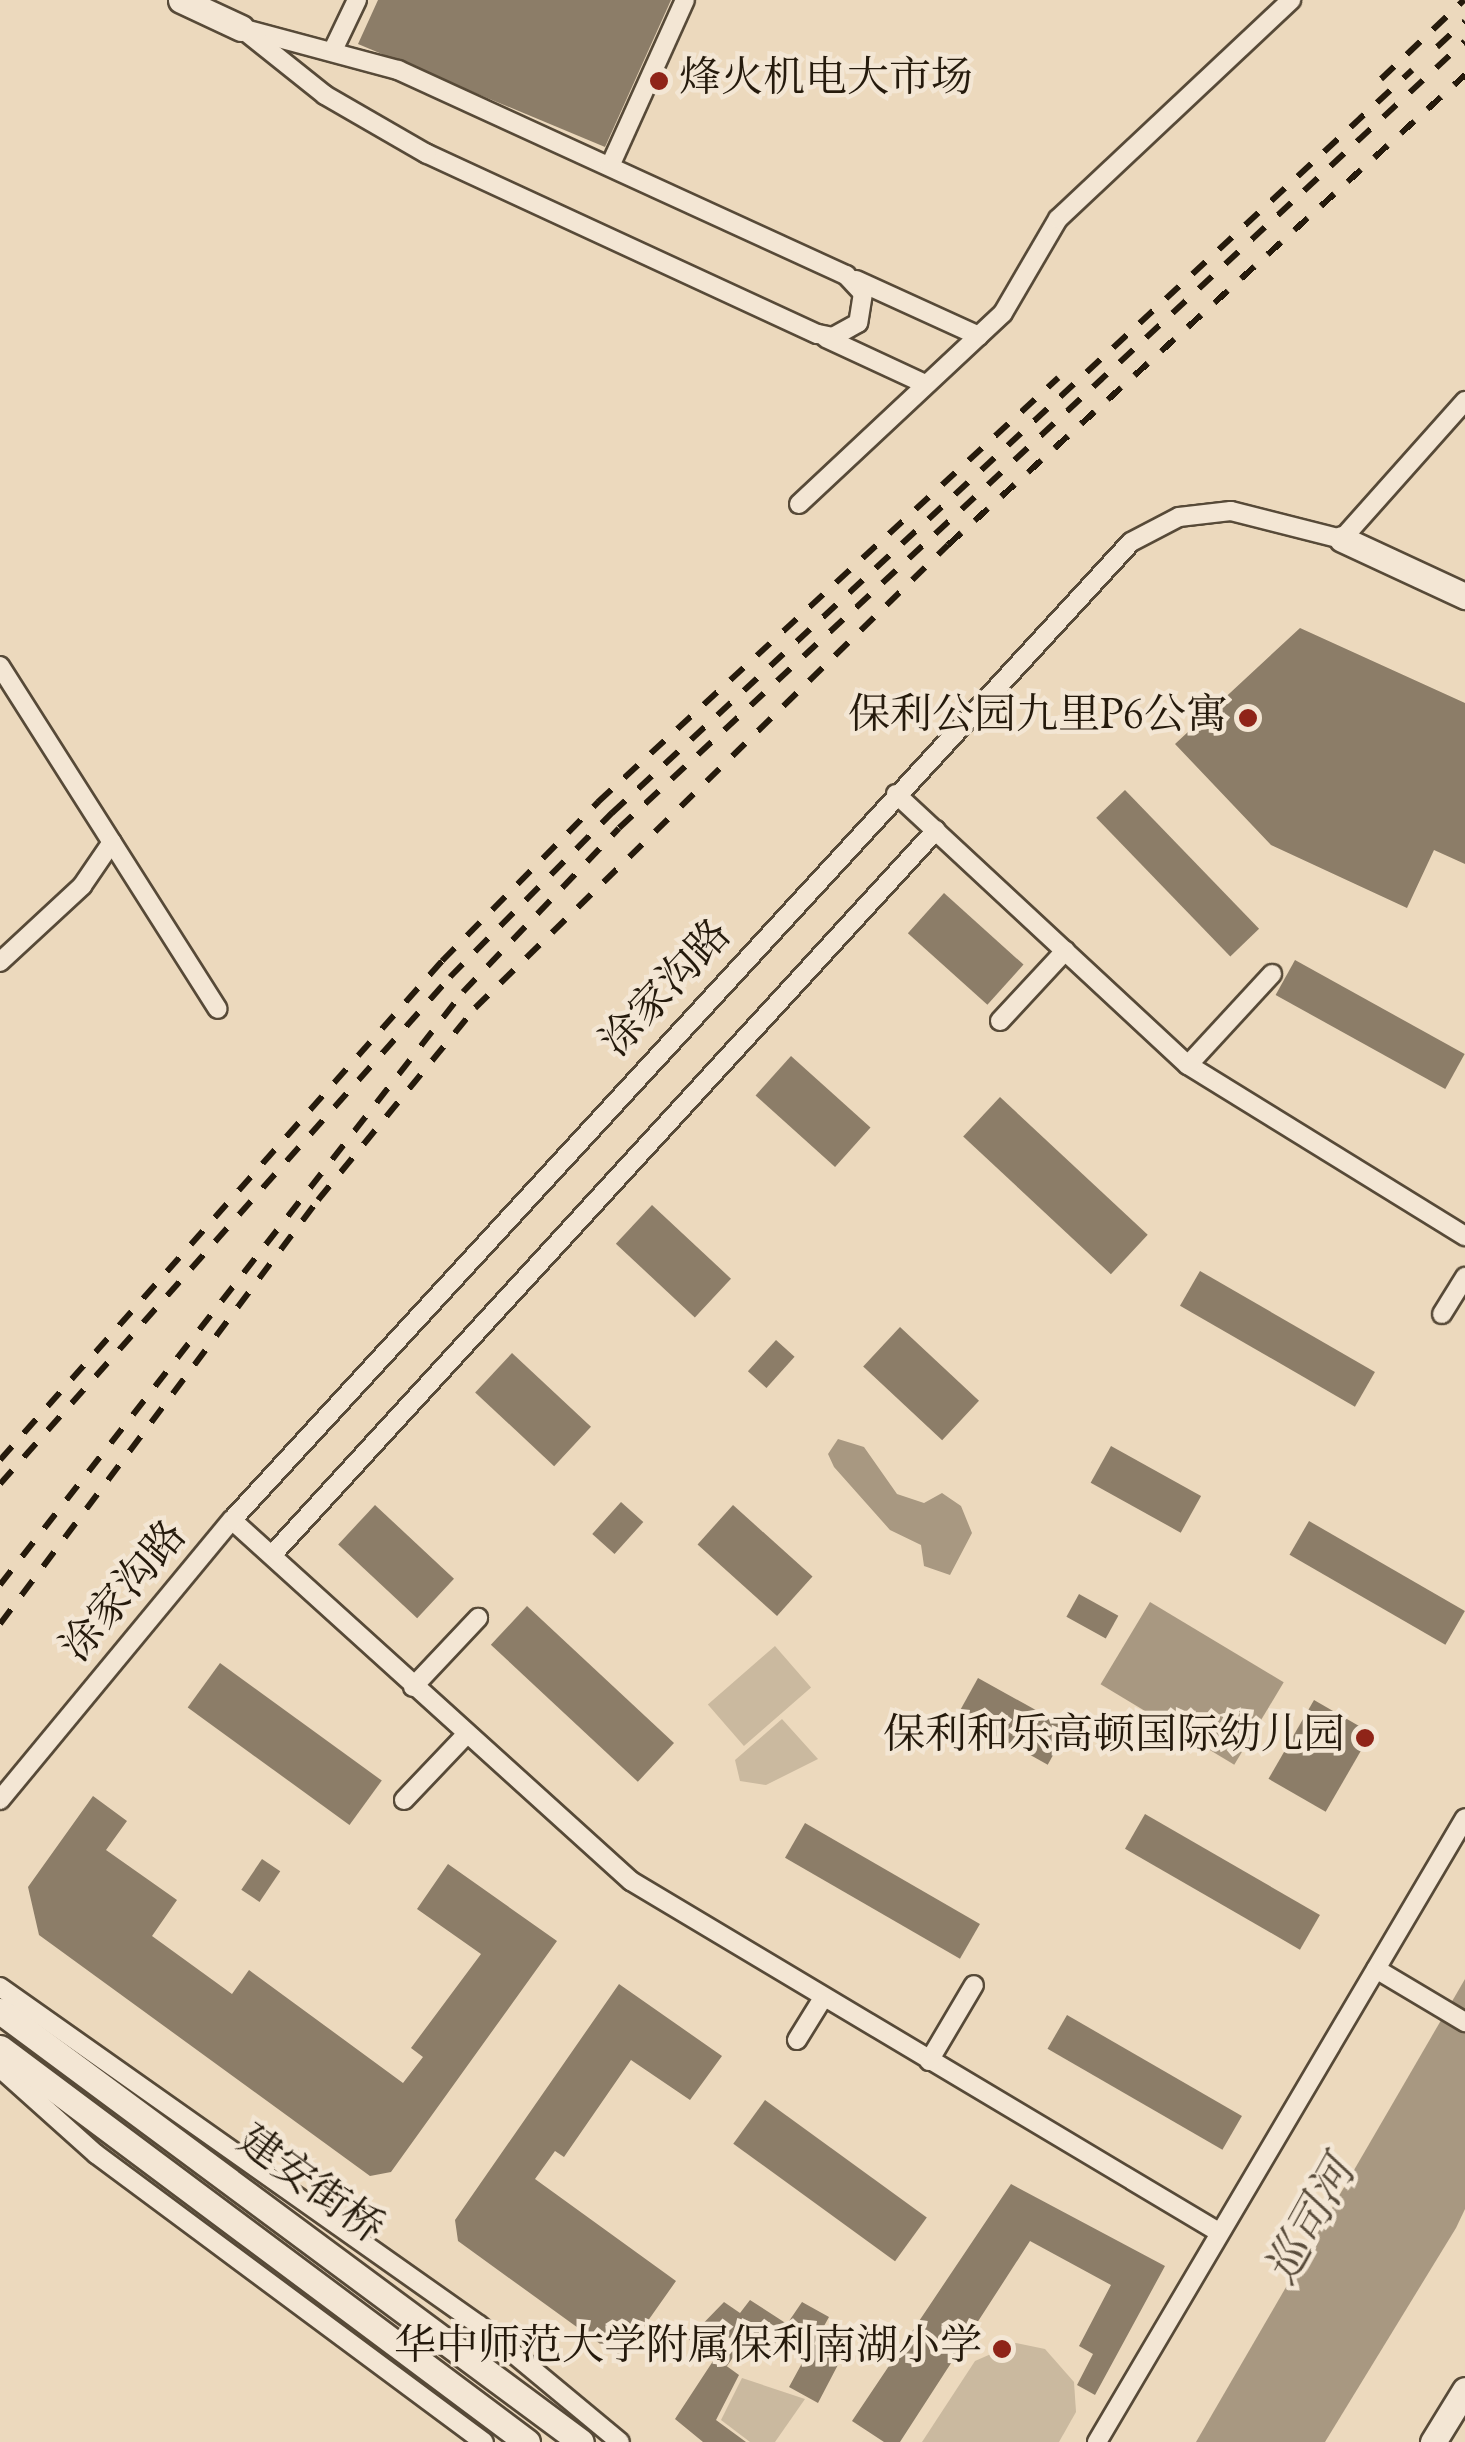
<!DOCTYPE html>
<html>
<head>
<meta charset="utf-8">
<style>
  body { margin:0 }
  #map { position:relative; width:1465px; height:2442px; overflow:hidden; background:#ecd9bd; font-family:"Sorts Mill Goudy","Noto Serif SC",serif }
  div>[style] { position:absolute }
  .green>* { inset:0; background:#cab99f; transform-origin:0 0 }
  .water>* { inset:0; background:#a89881; transform-origin:0 0 }
  .building>* { inset:0; background:#8c7d68; transform-origin:0 0 }
  .roads { filter:drop-shadow(2px 0 #574a38) drop-shadow(-2px 0 #574a38) drop-shadow(0 2px #574a38) drop-shadow(0 -2px #574a38) }
  .street>* { height:18px; margin:-9px; padding:0 9px; transform-origin:9px; border-radius:9px; background:#f3e6d4 }
  .secondary>* { height:25px; margin:-12.5px; padding:0 12.5px; transform-origin:12.5px; border-radius:12.5px; background:#f3e6d4 }
  .rail>* { height:6px; margin-top:-3px; transform-origin:0; background:repeating-linear-gradient(90deg,#251a0c 0 18px,transparent 0 36px) }
  .dots>* { width:28px; height:28px; translate:-50% -50%; box-sizing:border-box; border:5px solid #f3e6d4; border-radius:50% }
  span { translate:-50% -50%; white-space:nowrap; text-align:center; line-height:1.15; -webkit-text-stroke:9px #f3e6d4; paint-order:stroke }
  .poi-label { font-size:42px; color:#251a0c }
  .left { translate:0 -50%; text-align:left }
  .right { translate:-100% -50%; text-align:right }
  .street-label { font-size:42px; color:#251a0c }
  .water-label { font-size:45px; color:#594c3b; font-style:italic }
</style>
</head>
<body>
<div id="map">
  <div class="green">
    <div style="left:775px;top:1646px;width:55px;height:89px;rotate:49deg"></div>
    <div style="clip-path:polygon(782px 1719px,818px 1759px,766px 1785px,740px 1781px,735px 1760px)"></div>
    <div style="clip-path:polygon(1016px 2343px,1045px 2349px,1074px 2382px,1076px 2412px,1059px 2442px,922px 2442px,975px 2361px)"></div>
    <div style="clip-path:polygon(742px 2378px,805px 2399px,775px 2442px,750px 2442px,721px 2420px)"></div>
  </div>
  <div class="water">
    <div style="clip-path:polygon(838px 1439px,864px 1447px,897px 1494px,924px 1503px,942px 1493px,961px 1506px,972px 1533px,950px 1575px,924px 1566px,921px 1545px,890px 1530px,834px 1467px,828px 1454px)"></div>
    <div style="left:1150px;top:1602px;width:156px;height:96px;rotate:31deg"></div>
    <div style="clip-path:polygon(1465px 1979px,1465px 2209px,1456px 2228px,1325px 2442px,1196px 2442px)"></div>
  </div>
  <div class="building">
    <div style="clip-path:polygon(378px 0,671px 0,605px 147px,358px 44px)"></div>
    <div style="clip-path:polygon(1300px 628px,1465px 703px,1465px 864px,1434px 850px,1407px 908px,1271px 845px,1175px 744px)"></div>
    <div style="left:1125px;top:790px;width:193px;height:40px;rotate:46deg"></div>
    <div style="left:944px;top:893px;width:107px;height:54px;rotate:42deg"></div>
    <div style="left:1295px;top:960px;width:194px;height:40px;rotate:29deg"></div>
    <div style="left:791px;top:1056px;width:107px;height:53px;rotate:42deg"></div>
    <div style="left:1000px;top:1097px;width:202px;height:54px;rotate:43deg"></div>
    <div style="left:652px;top:1205px;width:108px;height:53px;rotate:43deg"></div>
    <div style="left:1200px;top:1271px;width:202px;height:40px;rotate:30deg"></div>
    <div style="left:900px;top:1327px;width:108px;height:54px;rotate:43deg"></div>
    <div style="left:776px;top:1340px;width:25px;height:42px;rotate:42deg"></div>
    <div style="left:512px;top:1353px;width:108px;height:54px;rotate:43deg"></div>
    <div style="left:1111px;top:1446px;width:103px;height:42px;rotate:29deg"></div>
    <div style="left:621px;top:1502px;width:30px;height:43px;rotate:42deg"></div>
    <div style="left:375px;top:1505px;width:108px;height:54px;rotate:43deg"></div>
    <div style="left:733px;top:1505px;width:107px;height:53px;rotate:42deg"></div>
    <div style="left:1309px;top:1521px;width:180px;height:39px;rotate:30deg"></div>
    <div style="left:1079px;top:1594px;width:45px;height:26px;rotate:29deg"></div>
    <div style="left:527px;top:1606px;width:201px;height:53px;rotate:43deg"></div>
    <div style="left:220px;top:1663px;width:200px;height:55px;rotate:36deg"></div>
    <div style="left:978px;top:1678px;width:103px;height:42px;rotate:29deg"></div>
    <div style="left:1314px;top:1700px;width:66px;height:91px;rotate:30deg"></div>
    <div style="clip-path:polygon(93px 1796px,127px 1821px,106px 1850px,177px 1900px,152px 1936px,232px 1994px,249px 1970px,403px 2083px,423px 2057px,411px 2048px,481px 1954px,417px 1909px,448px 1864px,557px 1941px,391px 2172px,370px 2176px,39px 1935px,28px 1887px)"></div>
    <div style="left:1145px;top:1814px;width:202px;height:40px;rotate:30deg"></div>
    <div style="left:805px;top:1823px;width:202px;height:40px;rotate:30deg"></div>
    <div style="left:262px;top:1859px;width:22px;height:37px;rotate:34deg"></div>
    <div style="clip-path:polygon(619px 1984px,722px 2056px,690px 2100px,631px 2060px,564px 2157px,555px 2151px,535px 2179px,676px 2281px,621px 2359px,458px 2241px,455px 2220px)"></div>
    <div style="left:1067px;top:2015px;width:202px;height:39px;rotate:30deg"></div>
    <div style="left:765px;top:2100px;width:200px;height:54px;rotate:36deg"></div>
    <div style="clip-path:polygon(1011px 2184px,1165px 2266px,1095px 2395px,1077px 2385px,1093px 2354px,1079px 2346px,1111px 2285px,1030px 2241px,900px 2442px,884px 2442px,852px 2421px)"></div>
    <div style="clip-path:polygon(750px 2300px,787px 2324px,802px 2302px,829px 2317px,814px 2344px,841px 2359px,818px 2403px,789px 2387px,807px 2354px,779px 2338px,770px 2351px,748px 2336px,727px 2366px,721px 2362px,739px 2375px,716px 2420px,746px 2442px,703px 2442px,675px 2419px,715px 2358px,688px 2339px,724px 2302px,740px 2313px)"></div>
  </div>
  <div class="roads">
    <div class="street">
      <div style="left:241px;top:28px;width:163px;rotate:15deg"></div>
      <div style="left:398px;top:70px;width:493px;rotate:24.6deg"></div>
      <div style="left:846px;top:275px;width:25px;rotate:47deg"></div>
      <div style="left:863px;top:293px;width:30px;rotate:99deg"></div>
      <div style="left:858px;top:323px;width:29px;rotate:151deg"></div>
      <div style="left:833px;top:337px;width:16px;rotate:-169deg"></div>
      <div style="left:817px;top:334px;width:430px;rotate:-155.2deg"></div>
      <div style="left:427px;top:154px;width:118px;rotate:-150deg"></div>
      <div style="left:325px;top:95px;width:107px;rotate:-141.4deg"></div>
      <div style="left:334px;top:48px;width:53px;rotate:-64.4deg"></div>
      <div style="left:610px;top:166px;width:182px;rotate:-65.7deg"></div>
      <div style="left:856px;top:280px;width:135px;rotate:24.5deg"></div>
      <div style="left:826px;top:338px;width:109px;rotate:24.9deg"></div>
      <div style="left:799px;top:504px;width:279px;rotate:-43.1deg"></div>
      <div style="left:1003px;top:313px;width:109px;rotate:-59.7deg"></div>
      <div style="left:1058px;top:219px;width:320px;rotate:-43.2deg"></div>
      <div style="left:0;top:666px;width:406px;rotate:57.6deg"></div>
      <div style="left:896px;top:794px;width:398px;rotate:42.9deg"></div>
      <div style="left:1188px;top:1065px;width:326px;rotate:31.7deg"></div>
      <div style="left:0;top:962px;width:112px;rotate:-42.8deg"></div>
      <div style="left:82px;top:886px;width:53px;rotate:-55.7deg"></div>
      <div style="left:1000px;top:1021px;width:96px;rotate:-47.1deg"></div>
      <div style="left:1188px;top:1065px;width:124px;rotate:-47.3deg"></div>
      <div style="left:1442px;top:1314px;width:44px;rotate:-58.1deg"></div>
      <div style="left:232px;top:1520px;width:538px;rotate:42.14deg"></div>
      <div style="left:631px;top:1881px;width:683px;rotate:30.85deg"></div>
      <div style="left:272px;top:1555px;width:983px;rotate:-47.51deg"></div>
      <div style="left:413px;top:1687px;width:95px;rotate:-46.7deg"></div>
      <div style="left:0;top:1800px;width:364px;rotate:-50.4deg"></div>
      <div style="left:232px;top:1520px;width:1328px;rotate:-47.41deg"></div>
      <div style="left:1131px;top:542px;width:54px;rotate:-27.5deg"></div>
      <div style="left:1179px;top:517px;width:52px;rotate:-6.6deg"></div>
      <div style="left:1231px;top:511px;width:114px;rotate:14.2deg"></div>
      <div style="left:1342px;top:539px;width:185px;rotate:-48.3deg"></div>
      <div style="left:404px;top:1800px;width:90px;rotate:-46.4deg"></div>
      <div style="left:1376px;top:1969px;width:104px;rotate:30.8deg"></div>
      <div style="left:0;top:1987px;width:586px;rotate:35.21deg"></div>
      <div style="left:479px;top:2325px;width:183px;rotate:39.7deg"></div>
      <div style="left:797px;top:2040px;width:49px;rotate:-58.2deg"></div>
      <div style="left:929px;top:2061px;width:88px;rotate:-59.4deg"></div>
      <div style="left:0;top:2068px;width:129px;rotate:41.9deg"></div>
      <div style="left:96px;top:2154px;width:483px;rotate:36.6deg"></div>
      <div style="left:1097px;top:2442px;width:724px;rotate:-59.47deg"></div>
    </div>
    <div class="secondary">
      <div style="left:181px;top:0;width:66px;rotate:25deg"></div>
      <div style="left:1342px;top:539px;width:136px;rotate:24.9deg"></div>
      <div style="left:0;top:2011px;width:723px;rotate:36.57deg"></div>
      <div style="left:0;top:2048px;width:658px;rotate:36.78deg"></div>
      <div style="left:1433px;top:2442px;width:61px;rotate:-58.4deg"></div>
    </div>
  </div>
  <div class="rail">
    <div style="left:1437px;top:47px;width:38px;rotate:-43deg"></div>
    <div style="left:1381px;top:79px;width:115px;rotate:-43.6deg"></div>
    <div style="left:0;top:1460px;width:667px;rotate:-48.47deg"></div>
    <div style="left:442px;top:961px;width:223px;rotate:-45.5deg"></div>
    <div style="left:598px;top:802px;width:626px;rotate:-42.67deg"></div>
    <div style="left:0;top:1484px;width:678px;rotate:-48.41deg"></div>
    <div style="left:450px;top:977px;width:231px;rotate:-45.4deg"></div>
    <div style="left:612px;top:813px;width:1092px;rotate:-42.88deg"></div>
    <div style="left:0;top:1585px;width:752px;rotate:-52.02deg"></div>
    <div style="left:463px;top:992px;width:226px;rotate:-46.4deg"></div>
    <div style="left:619px;top:828px;width:1155px;rotate:-42.93deg"></div>
    <div style="left:0;top:1624px;width:530px;rotate:-53.13deg"></div>
    <div style="left:318px;top:1200px;width:248px;rotate:-50.7deg"></div>
    <div style="left:475px;top:1008px;width:662px;rotate:-44.39deg"></div>
    <div style="left:948px;top:545px;width:699px;rotate:-42.27deg"></div>
  </div>
  <div class="dots">
    <div style="left:659px;top:81px;background:#8f2418"></div>
    <div style="left:1248px;top:718px;background:#8f2418"></div>
    <div style="left:1365px;top:1738px;background:#8f2418"></div>
    <div style="left:1002px;top:2349px;background:#8f2418"></div>
  </div>
  <div class="poi-label">
    <span class="left" style="left:679px;top:81px">烽火机电大市场</span>
    <span class="right" style="left:1228px;top:718px">保利公园九里P6公寓</span>
    <span class="right" style="left:1345px;top:1738px">保利和乐高顿国际幼儿园</span>
    <span class="right" style="left:982px;top:2349px">华中师范大学附属保利南湖小学</span>
  </div>
  <div class="street-label">
    <span style="left:668px;top:990px;rotate:-47deg">涂家沟路</span>
    <span style="left:126px;top:1593px;rotate:-50deg">涂家沟路</span>
    <span style="left:309px;top:2187px;rotate:36deg">建安街桥</span>
  </div>
  <div class="water-label">
    <span style="left:1314px;top:2223px;rotate:-61deg">巡司河</span>
  </div>
</div>
</body>
</html>
